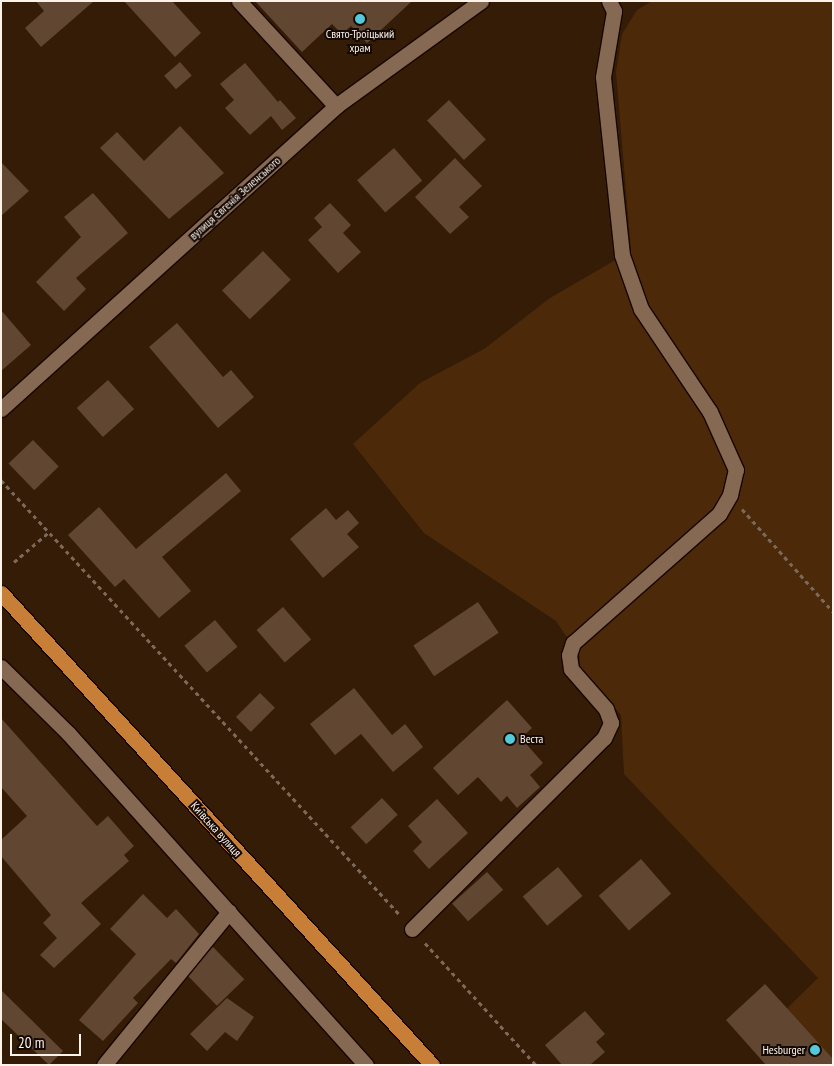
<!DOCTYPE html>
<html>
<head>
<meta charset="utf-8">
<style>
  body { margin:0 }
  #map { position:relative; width:834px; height:1066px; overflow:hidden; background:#341c07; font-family:"PT Sans Narrow",sans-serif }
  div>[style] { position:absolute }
  .green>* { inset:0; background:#4c2a09 }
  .building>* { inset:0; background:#614731; transform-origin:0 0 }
  .path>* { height:3px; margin-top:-1.5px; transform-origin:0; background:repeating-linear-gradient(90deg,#7c6959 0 4px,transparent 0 8px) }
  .roads { filter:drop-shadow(1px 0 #1a0600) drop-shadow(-1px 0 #1a0600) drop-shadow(0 1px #1a0600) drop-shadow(0 -1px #1a0600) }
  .minor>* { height:15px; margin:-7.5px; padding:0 7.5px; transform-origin:7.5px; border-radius:7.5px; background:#856952 }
  .major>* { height:15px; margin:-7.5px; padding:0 7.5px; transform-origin:7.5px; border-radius:7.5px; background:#c77f38 }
  .dots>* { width:14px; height:14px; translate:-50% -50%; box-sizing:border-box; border:2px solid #140903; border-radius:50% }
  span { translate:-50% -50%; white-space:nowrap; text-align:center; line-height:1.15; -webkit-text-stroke:4px #140903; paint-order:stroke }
  .poi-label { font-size:12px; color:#fdf3eb }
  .left { translate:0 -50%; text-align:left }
  .right { translate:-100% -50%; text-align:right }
  .street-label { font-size:12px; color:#fdf3eb }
  .frame { position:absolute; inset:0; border:2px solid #fdf3eb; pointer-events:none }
  .scale { position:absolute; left:10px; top:1034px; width:71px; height:22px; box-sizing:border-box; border:2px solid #fdf3eb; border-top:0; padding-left:6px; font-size:15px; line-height:18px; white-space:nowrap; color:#fdf3eb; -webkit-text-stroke:4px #140903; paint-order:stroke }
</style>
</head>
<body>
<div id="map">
  <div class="green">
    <div style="clip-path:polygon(652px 1px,833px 1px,833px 1065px,774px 1021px,818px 978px,624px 774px,621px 715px,580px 668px,580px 657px,556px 621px,424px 533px,353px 444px,420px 383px,484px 349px,550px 298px,631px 251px,616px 72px,622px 34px,637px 10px)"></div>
  </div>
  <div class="building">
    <div style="clip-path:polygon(36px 1px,94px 1px,41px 47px,25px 28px,44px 11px)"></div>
    <div style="clip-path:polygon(124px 1px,172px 1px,201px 33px,175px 57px)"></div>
    <div style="clip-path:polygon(255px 1px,412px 1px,367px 43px,351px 26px,342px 34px,332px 24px,302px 52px)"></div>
    <div style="left:180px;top:62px;width:18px;height:21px;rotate:49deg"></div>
    <div style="clip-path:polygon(245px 63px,278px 102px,280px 100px,296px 118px,282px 130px,271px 116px,250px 135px,225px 108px,234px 100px,220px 84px)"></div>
    <div style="left:449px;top:100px;width:54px;height:30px;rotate:47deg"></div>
    <div style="clip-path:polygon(180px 126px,224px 173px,169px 219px,100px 148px,117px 132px,144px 161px)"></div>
    <div style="left:394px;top:148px;width:43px;height:49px;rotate:49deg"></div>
    <div style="clip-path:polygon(455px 158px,482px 186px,459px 207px,469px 217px,450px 234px,415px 197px)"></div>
    <div style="clip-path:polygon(1px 162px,29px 191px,1px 216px)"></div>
    <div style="clip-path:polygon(93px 193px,128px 233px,76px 278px,86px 289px,64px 311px,36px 282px,81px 237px,64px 217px)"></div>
    <div style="clip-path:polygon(330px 203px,351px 225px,343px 233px,361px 252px,338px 273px,308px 240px,322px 227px,314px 218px)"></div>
    <div style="left:263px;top:251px;width:40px;height:57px;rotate:46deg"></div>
    <div style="clip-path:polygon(1px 310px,31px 345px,1px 371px)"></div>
    <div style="clip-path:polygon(177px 323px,223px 377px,231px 370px,254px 397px,218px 428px,149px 347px)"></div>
    <div style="left:108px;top:380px;width:39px;height:42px;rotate:48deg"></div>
    <div style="left:33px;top:440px;width:37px;height:34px;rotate:46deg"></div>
    <div style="clip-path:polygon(226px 473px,241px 491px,162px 557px,191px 591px,159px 618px,124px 579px,115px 587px,68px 535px,99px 507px,136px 549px)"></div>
    <div style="clip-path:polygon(326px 508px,336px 520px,348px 510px,359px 523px,347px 534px,359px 547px,323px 578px,290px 539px)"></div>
    <div style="left:478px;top:602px;width:37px;height:78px;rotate:56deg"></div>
    <div style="left:283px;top:607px;width:43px;height:35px;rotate:49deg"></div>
    <div style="left:215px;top:620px;width:35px;height:40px;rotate:50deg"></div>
    <div style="clip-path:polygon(354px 688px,392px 735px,405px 724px,423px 747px,393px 772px,361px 734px,335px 755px,310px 724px)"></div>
    <div style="left:260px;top:693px;width:21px;height:34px;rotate:45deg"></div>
    <div style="clip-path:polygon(507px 700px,532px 728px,521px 738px,543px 763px,530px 775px,540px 787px,517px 808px,507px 796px,501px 802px,478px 777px,458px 795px,433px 768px)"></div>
    <div style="clip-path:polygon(1px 718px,97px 826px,108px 816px,134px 846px,124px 855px,129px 861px,81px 903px,101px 924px,54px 968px,40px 955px,57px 938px,43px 923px,51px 915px,1px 856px,1px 840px,27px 816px,1px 787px)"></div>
    <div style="left:382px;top:798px;width:23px;height:43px;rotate:47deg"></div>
    <div style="clip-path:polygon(437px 799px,468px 833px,429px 869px,413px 851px,422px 842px,408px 826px)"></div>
    <div style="left:641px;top:859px;width:46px;height:56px;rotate:49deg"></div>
    <div style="left:558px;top:867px;width:38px;height:46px;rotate:50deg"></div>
    <div style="left:487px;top:872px;width:24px;height:47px;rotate:48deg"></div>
    <div style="clip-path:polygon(143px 894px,167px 918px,176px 909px,199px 934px,176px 963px,171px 959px,133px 998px,138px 1003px,103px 1041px,79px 1020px,136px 954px,110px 929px)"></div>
    <div style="left:213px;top:947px;width:45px;height:38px;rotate:46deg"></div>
    <div style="clip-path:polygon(765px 984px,833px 1059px,833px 1065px,766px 1065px,726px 1020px)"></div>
    <div style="clip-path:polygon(1px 990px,63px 1051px,49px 1065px,1px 1019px)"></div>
    <div style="clip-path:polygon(227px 998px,254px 1017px,237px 1041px,225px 1032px,207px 1051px,190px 1034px)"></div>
    <div style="clip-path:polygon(585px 1011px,605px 1034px,596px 1042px,605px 1052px,590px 1065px,562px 1065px,545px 1045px)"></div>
  </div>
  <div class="path">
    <div style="left:1px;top:480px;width:589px;rotate:47.48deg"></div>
    <div style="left:742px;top:509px;width:137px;rotate:48.5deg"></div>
    <div style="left:14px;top:562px;width:46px;rotate:-40.6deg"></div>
    <div style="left:425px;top:943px;width:165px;rotate:47.7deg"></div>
  </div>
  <div class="roads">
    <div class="minor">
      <div style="left:239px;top:1px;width:143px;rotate:47.3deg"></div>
      <div style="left:1px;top:409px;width:452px;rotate:-42.1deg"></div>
      <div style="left:336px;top:106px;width:179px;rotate:-35.9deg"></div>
      <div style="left:1px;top:667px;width:94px;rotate:44.6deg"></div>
      <div style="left:68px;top:733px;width:446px;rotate:48.1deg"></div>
      <div style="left:412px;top:929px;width:271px;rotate:-44.9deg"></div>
      <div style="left:604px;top:738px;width:17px;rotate:-65deg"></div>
      <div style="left:611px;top:723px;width:15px;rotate:-110deg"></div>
      <div style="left:606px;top:709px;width:53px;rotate:-131.2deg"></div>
      <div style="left:571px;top:669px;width:14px;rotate:-98deg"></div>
      <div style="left:569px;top:655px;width:13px;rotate:-72deg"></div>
      <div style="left:573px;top:643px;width:195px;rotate:-41.5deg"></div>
      <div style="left:719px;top:514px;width:22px;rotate:-60deg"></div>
      <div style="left:730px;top:495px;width:26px;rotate:-77deg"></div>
      <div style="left:736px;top:470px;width:64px;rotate:-114.1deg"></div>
      <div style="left:710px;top:412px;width:124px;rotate:-123.8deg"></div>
      <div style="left:641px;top:309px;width:57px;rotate:-109.4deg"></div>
      <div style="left:622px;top:255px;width:179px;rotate:-96.1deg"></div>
      <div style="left:603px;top:77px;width:67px;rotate:-80.5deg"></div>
      <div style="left:614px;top:11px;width:11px;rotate:-117deg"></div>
      <div style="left:104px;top:1065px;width:198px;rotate:-50.8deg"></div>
    </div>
    <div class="major">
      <div style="left:1px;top:593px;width:639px;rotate:47.6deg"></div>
    </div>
  </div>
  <div class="dots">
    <div style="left:360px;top:19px;background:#53cadc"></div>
    <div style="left:510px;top:739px;background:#53cadc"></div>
    <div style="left:815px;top:1050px;background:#53cadc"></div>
  </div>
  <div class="poi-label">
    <span style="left:360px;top:41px">Свято-Троїцький<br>храм</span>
    <span class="left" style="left:520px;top:739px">Веста</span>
    <span class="right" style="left:805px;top:1050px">Hesburger</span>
  </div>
  <div class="street-label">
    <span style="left:235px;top:198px;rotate:-42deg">вулиця Євгенія Зеленського</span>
    <span style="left:216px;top:829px;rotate:48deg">Київська вулиця</span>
  </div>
  <div class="frame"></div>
  <div class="scale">20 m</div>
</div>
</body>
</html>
